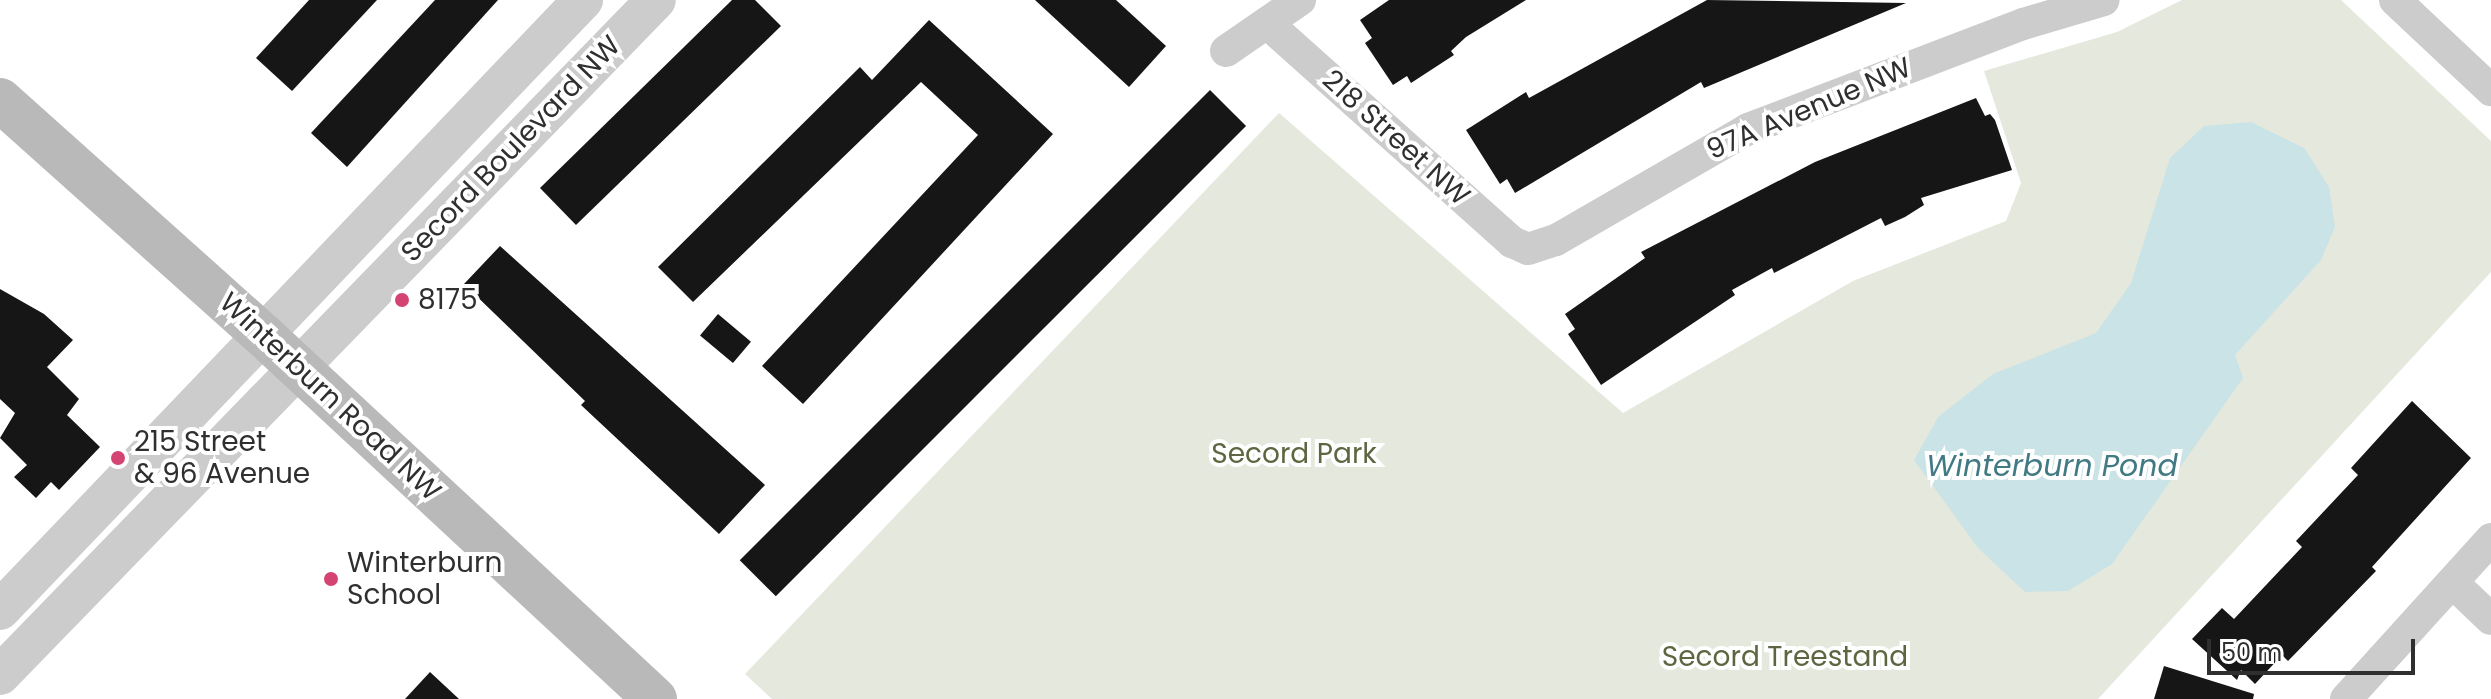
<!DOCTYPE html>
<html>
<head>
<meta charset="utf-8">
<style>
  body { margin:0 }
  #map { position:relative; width:2491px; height:699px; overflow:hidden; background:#fff; font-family:Poppins,sans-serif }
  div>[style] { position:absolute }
  .green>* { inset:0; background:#e5e8dc }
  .water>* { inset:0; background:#cae3e7 }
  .building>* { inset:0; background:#161616; transform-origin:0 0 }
  .minor>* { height:32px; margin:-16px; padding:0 16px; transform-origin:16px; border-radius:16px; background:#ccc }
  .tertiary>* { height:40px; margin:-20px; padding:0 20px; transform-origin:20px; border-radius:20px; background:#ccc }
  .secondary>* { height:44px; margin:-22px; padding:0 22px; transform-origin:22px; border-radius:22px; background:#b9b9b9 }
  .dots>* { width:22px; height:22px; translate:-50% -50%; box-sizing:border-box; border:4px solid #fff; border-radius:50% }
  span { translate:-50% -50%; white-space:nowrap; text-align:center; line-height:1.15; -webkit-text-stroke:8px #fff; paint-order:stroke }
  .street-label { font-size:28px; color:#2f2f2f }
  .poi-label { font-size:28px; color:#2f2f2f }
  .left { translate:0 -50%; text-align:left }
  .park-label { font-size:28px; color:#5c6741 }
  .water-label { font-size:30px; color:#427a84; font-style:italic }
  .scale { position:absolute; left:2207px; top:639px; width:208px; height:36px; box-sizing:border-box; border:4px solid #2f2f2f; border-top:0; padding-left:10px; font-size:24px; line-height:28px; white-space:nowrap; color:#2f2f2f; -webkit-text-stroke:6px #fff; paint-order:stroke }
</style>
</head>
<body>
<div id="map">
  <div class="green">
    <div style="clip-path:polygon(2182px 0,2341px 0,2491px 141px,2491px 272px,2098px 699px,772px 699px,745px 674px,1279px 113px,1623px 413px,1853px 281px,2006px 221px,2021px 183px,1984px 71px,2117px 32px)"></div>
  </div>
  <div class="water">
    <div style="clip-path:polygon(2251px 122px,2304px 148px,2329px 187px,2335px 227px,2321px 260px,2235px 355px,2243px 378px,2112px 564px,2068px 591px,2025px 592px,1978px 548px,1914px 460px,1938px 417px,1993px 374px,2096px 333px,2131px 283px,2170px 158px,2204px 126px)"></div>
  </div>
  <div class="building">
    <div style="clip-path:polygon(309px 0,377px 0,292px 91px,256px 58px)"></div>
    <div style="clip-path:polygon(435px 0,498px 0,347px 167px,311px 133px)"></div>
    <div style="clip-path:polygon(732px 0,755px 0,781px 26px,576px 225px,540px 188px)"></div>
    <div style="clip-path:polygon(1035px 0,1116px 0,1166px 46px,1129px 87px)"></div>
    <div style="clip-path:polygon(1389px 0,1526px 0,1466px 37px,1451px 51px,1454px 55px,1411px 83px,1407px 76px,1393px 85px,1365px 43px,1372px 38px,1360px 20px)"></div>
    <div style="clip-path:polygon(1707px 0,1906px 3px,1704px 88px,1701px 82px,1515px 193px,1507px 179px,1500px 184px,1466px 130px,1526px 92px,1529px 98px)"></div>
    <div style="clip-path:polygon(929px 20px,1053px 134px,803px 404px,762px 366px,978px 135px,921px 82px,693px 302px,658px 267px,860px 67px,872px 80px)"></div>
    <div style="left:1210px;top:90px;width:51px;height:665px;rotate:45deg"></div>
    <div style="clip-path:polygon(1976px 98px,1985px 116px,1990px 114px,1995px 120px,2012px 170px,1921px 198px,1924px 205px,1905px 217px,1885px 226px,1881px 218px,1774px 273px,1772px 268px,1732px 290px,1735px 295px,1601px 385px,1568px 334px,1575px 329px,1565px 314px,1645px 258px,1641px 252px,1815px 162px)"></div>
    <div style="clip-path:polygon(500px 246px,765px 485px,719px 534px,581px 405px,585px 401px,464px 284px)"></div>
    <div style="clip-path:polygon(0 289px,44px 314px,73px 340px,47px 367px,79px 399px,67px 415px,100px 447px,59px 490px,51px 482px,36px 498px,14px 477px,27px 465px,0 438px,15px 413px,0 399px)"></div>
    <div style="left:718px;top:314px;width:43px;height:28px;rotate:40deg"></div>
    <div style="clip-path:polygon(2412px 401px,2471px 458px,2372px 567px,2376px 571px,2288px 661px,2282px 655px,2255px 684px,2241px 670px,2237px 680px,2192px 639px,2222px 608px,2234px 619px,2302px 547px,2296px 541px,2358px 475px,2351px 468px)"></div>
    <div style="clip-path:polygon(2164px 666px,2254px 694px,2253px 699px,2154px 699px)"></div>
    <div style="clip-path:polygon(430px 672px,459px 699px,405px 699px)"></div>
  </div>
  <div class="minor">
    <div style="left:2395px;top:0;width:132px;rotate:43.2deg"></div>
    <div style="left:1267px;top:23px;width:329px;rotate:41.8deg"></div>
    <div style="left:1512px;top:242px;width:17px;rotate:24deg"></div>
    <div style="left:1528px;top:249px;width:29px;rotate:-18deg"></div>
    <div style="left:1556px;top:240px;width:222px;rotate:-30deg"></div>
    <div style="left:1748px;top:129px;width:294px;rotate:-20.9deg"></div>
    <div style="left:2023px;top:24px;width:84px;rotate:-16.5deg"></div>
    <div style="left:1226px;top:51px;width:90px;rotate:-34.6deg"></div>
    <div style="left:2453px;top:583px;width:52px;rotate:43.5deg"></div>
    <div style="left:2346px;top:699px;width:216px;rotate:-47.8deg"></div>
  </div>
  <div class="tertiary">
    <div style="left:0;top:610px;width:844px;rotate:-46.3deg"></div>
    <div style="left:0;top:675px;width:941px;rotate:-45.82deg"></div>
  </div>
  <div class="secondary">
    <div style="left:0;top:100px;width:353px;rotate:41.8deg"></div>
    <div style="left:263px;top:335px;width:535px;rotate:42.88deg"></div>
  </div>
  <div class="dots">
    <div style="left:402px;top:300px;background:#d44472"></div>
    <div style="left:118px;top:458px;background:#d44472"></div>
    <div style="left:331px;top:579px;background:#d44472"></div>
  </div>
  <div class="street-label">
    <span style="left:1809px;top:109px;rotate:-23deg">97A Avenue NW</span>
    <span style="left:1396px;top:138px;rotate:42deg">218 Street NW</span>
    <span style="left:511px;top:149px;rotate:-46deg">Secord Boulevard NW</span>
    <span style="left:330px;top:397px;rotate:43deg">Winterburn Road NW</span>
  </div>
  <div class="poi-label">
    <span class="left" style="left:418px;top:300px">8175</span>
    <span class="left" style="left:134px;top:458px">215 Street<br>&amp; 96 Avenue</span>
    <span class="left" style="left:347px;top:579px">Winterburn<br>School</span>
  </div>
  <div class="park-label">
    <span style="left:1294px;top:454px">Secord Park</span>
    <span style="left:1785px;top:657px">Secord Treestand</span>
  </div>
  <div class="water-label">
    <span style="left:2052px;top:466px">Winterburn Pond</span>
  </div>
  <div class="scale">50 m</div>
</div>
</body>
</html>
